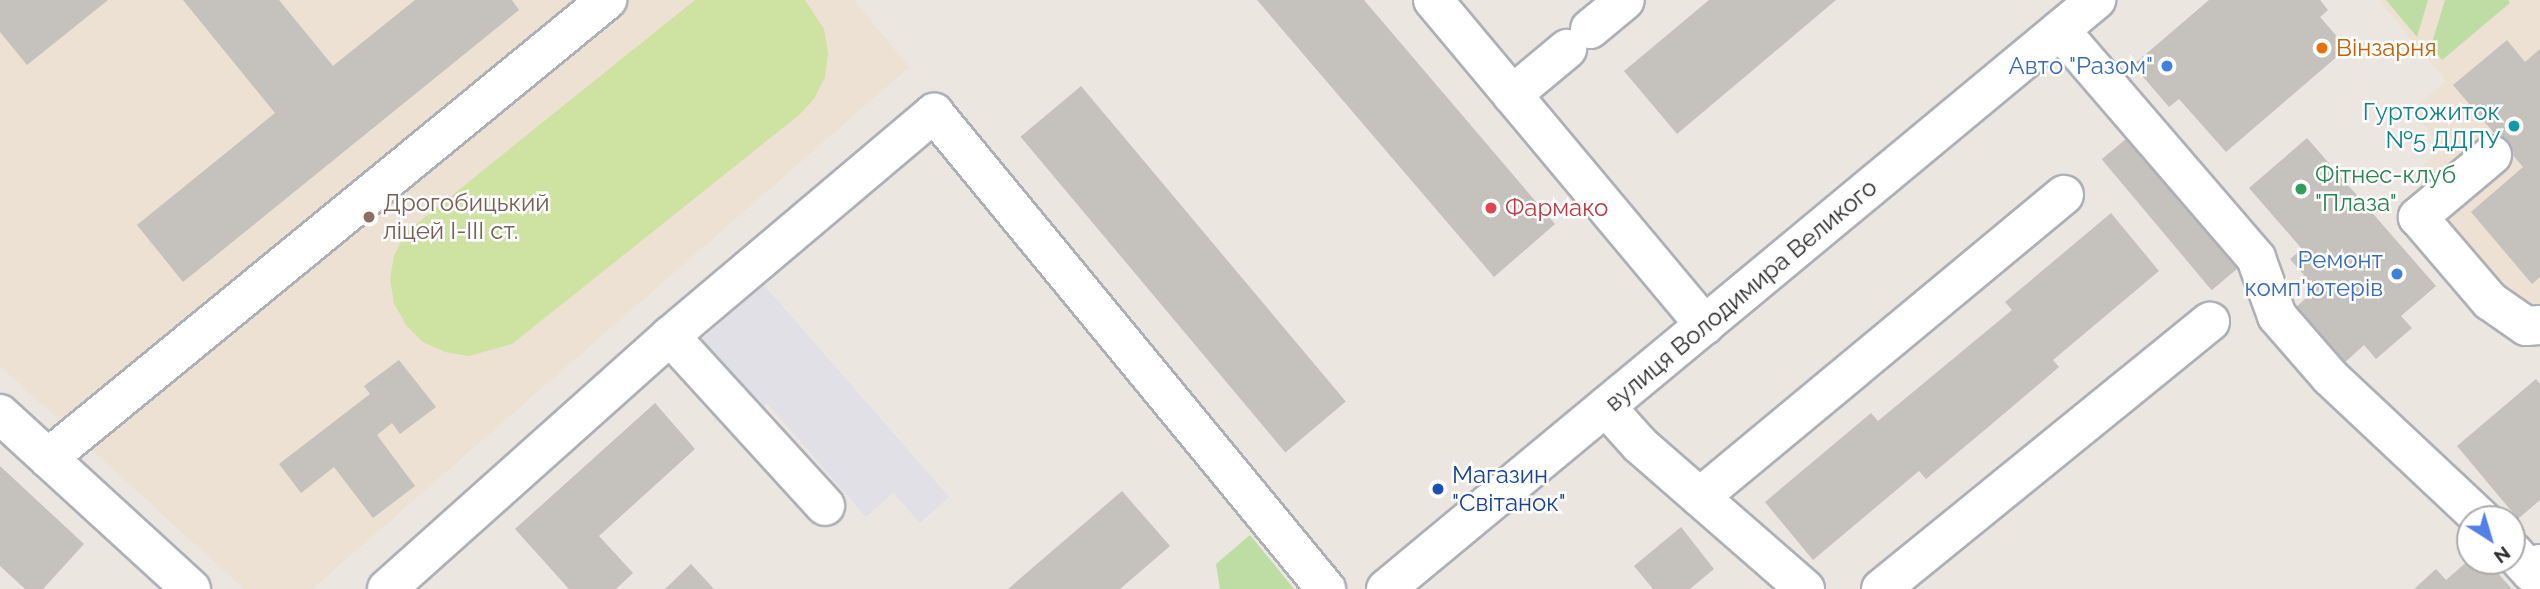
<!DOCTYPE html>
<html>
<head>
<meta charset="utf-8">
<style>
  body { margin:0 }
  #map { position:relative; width:2540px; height:589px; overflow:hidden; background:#ece6e1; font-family:Raleway,sans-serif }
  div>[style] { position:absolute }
  .industrial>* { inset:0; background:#e1e0e6 }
  .education>* { inset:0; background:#ece1d2 }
  .green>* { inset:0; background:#bddda4 }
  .pitch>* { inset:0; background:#cee2a1 }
  .building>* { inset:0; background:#c5c1bc; transform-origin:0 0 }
  .roads { filter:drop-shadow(2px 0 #adb0b7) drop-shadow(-2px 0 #adb0b7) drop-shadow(0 2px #adb0b7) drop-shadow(0 -2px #adb0b7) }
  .minor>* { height:38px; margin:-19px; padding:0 19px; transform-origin:19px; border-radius:19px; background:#fff }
  .dots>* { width:19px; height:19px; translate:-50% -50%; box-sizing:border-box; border:4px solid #fff; border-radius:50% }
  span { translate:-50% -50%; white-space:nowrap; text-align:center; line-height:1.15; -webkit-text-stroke:5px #fff; paint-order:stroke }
  .food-label { font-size:24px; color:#c56008 }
  .left { translate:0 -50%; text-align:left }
  .shop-label { font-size:24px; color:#366cbe }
  .right { translate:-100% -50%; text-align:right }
  .culture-label { font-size:24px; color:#0d838f }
  .leisure-label { font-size:24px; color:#27864d }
  .education-label { font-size:24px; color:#785e54 }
  .health-label { font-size:24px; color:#be3a42 }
  .street-label { font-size:24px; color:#2d2d2d }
  .transit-label { font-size:24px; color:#164399 }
  .north { position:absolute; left:2456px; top:505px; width:70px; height:70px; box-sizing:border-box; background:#fff; border:2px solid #ababab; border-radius:50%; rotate:143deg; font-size:19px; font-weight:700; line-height:28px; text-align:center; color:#2d2d2d }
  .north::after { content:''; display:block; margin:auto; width:24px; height:32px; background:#5380e7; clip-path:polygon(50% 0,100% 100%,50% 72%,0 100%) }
</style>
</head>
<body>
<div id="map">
  <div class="industrial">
    <div style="clip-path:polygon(764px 285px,949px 497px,920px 523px,893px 493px,866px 517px,767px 403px,754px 414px,694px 346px)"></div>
  </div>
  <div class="education">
    <div style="clip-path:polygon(0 0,854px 0,909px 67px,312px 589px,244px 589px,0 366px)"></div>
    <div style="clip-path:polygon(2379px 0,2540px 0,2540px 310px,2524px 311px,2412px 175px,2443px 148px,2412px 110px,2446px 81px)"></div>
  </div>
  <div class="green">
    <div style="clip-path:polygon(2386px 0,2428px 0,2417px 37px)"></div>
    <div style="clip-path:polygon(2445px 0,2508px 0,2510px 3px,2442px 60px,2431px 46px)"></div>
    <div style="clip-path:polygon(1250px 535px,1294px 589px,1220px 589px,1216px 564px)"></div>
  </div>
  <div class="pitch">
    <div style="clip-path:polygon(695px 0,805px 0,824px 29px,828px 53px,825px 77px,814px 99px,799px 115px,512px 344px,469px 356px,445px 352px,423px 342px,406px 325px,394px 303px,390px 279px,394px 256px,404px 234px)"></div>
  </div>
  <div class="building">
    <div style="clip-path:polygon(0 0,108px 0,27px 65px,0 32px)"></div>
    <div style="clip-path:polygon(183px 0,279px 0,333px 66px,415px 0,512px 0,519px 10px,183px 282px,137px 225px,275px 113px)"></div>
    <div style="clip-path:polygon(1257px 0,1364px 0,1555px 224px,1494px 277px)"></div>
    <div style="clip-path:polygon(1709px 0,1836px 0,1677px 134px,1624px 71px)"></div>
    <div style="clip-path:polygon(2209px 0,2320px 0,2328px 10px,2320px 17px,2347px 48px,2226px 152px,2179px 99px,2169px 107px,2133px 65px)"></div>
    <div style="clip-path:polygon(2507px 40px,2525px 62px,2540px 49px,2540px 277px,2532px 284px,2471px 212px,2523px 167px,2453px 85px)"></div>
    <div style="left:1081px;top:86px;width:412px;height:79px;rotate:50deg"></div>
    <div style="left:2127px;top:138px;width:171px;height:33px;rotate:50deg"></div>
    <div style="clip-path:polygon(2307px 138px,2436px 286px,2401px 316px,2412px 328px,2376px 359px,2364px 345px,2342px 365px,2294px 309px,2316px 289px,2290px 259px,2302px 249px,2249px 188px)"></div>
    <div style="clip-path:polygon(2111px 213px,2159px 271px,2053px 360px,2059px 367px,1993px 423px,1926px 479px,1919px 471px,1813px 560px,1765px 502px,1871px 413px,1878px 421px,2012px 310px,2005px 302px)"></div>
    <div style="clip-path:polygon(399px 360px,436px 407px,400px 434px,392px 423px,377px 435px,415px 486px,373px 518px,334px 467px,301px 493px,279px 464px,370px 394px,364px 386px)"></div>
    <div style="clip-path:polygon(2536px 379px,2540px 384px,2540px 500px,2518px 519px,2457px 446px)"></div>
    <div style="clip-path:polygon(655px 403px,695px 449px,599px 536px,633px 573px,616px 589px,569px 589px,515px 529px)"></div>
    <div style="clip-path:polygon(0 466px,84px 544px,43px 589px,25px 589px,0 566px)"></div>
    <div style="clip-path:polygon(1122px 491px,1170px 546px,1120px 589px,1008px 589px)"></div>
    <div style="clip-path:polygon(1681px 527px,1714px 569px,1690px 589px,1653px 589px,1634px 566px)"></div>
    <div style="clip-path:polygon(2470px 559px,2487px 561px,2512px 589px,2414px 589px,2436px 569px,2446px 580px)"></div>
    <div style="clip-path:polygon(691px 564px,714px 589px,665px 589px)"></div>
  </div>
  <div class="roads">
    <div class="minor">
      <div style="left:1433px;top:0;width:424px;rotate:50.1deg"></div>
      <div style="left:1590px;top:29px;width:45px;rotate:-39.6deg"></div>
      <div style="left:2060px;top:30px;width:301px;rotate:49.3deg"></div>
      <div style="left:2256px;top:258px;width:62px;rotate:70.1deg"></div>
      <div style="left:2277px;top:316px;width:81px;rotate:49deg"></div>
      <div style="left:2330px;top:377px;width:207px;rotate:43.2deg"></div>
      <div style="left:1512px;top:95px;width:72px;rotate:-39.9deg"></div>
      <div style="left:2492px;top:155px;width:97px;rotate:140deg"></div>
      <div style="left:2418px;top:217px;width:111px;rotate:49.4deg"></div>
      <div style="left:2490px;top:301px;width:44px;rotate:34.8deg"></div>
      <div style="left:2526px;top:326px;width:14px;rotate:-4deg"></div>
      <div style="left:670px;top:336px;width:230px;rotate:47.6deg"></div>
      <div style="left:1606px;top:407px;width:51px;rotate:48.2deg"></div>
      <div style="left:1640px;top:445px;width:219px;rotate:41.1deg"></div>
      <div style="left:0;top:414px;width:259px;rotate:42.5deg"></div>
      <div style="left:48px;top:458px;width:723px;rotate:-39.33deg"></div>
      <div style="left:1700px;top:497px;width:473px;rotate:-39.7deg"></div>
      <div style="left:2512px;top:551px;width:28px;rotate:48deg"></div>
      <div style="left:2531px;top:572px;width:12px;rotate:-42deg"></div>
      <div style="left:387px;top:589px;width:380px;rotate:-41.8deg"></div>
      <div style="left:670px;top:336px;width:346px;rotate:-40.2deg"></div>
      <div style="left:934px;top:113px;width:617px;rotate:50.53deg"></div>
      <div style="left:1386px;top:589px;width:923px;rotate:-39.68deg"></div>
      <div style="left:1881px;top:589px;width:424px;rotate:-39.1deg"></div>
    </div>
  </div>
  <div class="dots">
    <div style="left:2322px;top:48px;background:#e8710a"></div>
    <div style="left:2167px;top:66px;background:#3f7fe0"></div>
    <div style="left:2514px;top:126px;background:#0f9aa8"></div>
    <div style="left:2301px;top:189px;background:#2e9e5b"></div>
    <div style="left:1491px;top:208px;background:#e0444e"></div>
    <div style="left:369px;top:217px;background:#8d6e63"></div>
    <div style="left:2397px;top:274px;background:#3f7fe0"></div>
    <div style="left:1438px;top:489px;background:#1a4fb4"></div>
  </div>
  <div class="food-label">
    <span class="left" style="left:2336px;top:48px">Вінзарня</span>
  </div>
  <div class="shop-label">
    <span class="right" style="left:2153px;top:66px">Авто "Разом"</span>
    <span class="right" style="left:2383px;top:274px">Ремонт<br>комп'ютерів</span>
  </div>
  <div class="culture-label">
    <span class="right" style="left:2500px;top:126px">Гуртожиток<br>№5 ДДПУ</span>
  </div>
  <div class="leisure-label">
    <span class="left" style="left:2315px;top:189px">Фітнес-клуб<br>"Плаза"</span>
  </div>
  <div class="education-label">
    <span class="left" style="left:383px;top:217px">Дрогобицький<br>ліцей І-ІІІ ст.</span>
  </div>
  <div class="health-label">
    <span class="left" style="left:1505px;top:208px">Фармако</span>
  </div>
  <div class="street-label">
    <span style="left:1741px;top:295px;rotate:-40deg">вулиця Володимира Великого</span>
  </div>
  <div class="transit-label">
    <span class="left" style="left:1452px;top:489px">Магазин<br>"Світанок"</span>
  </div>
  <div class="north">N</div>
</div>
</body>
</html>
